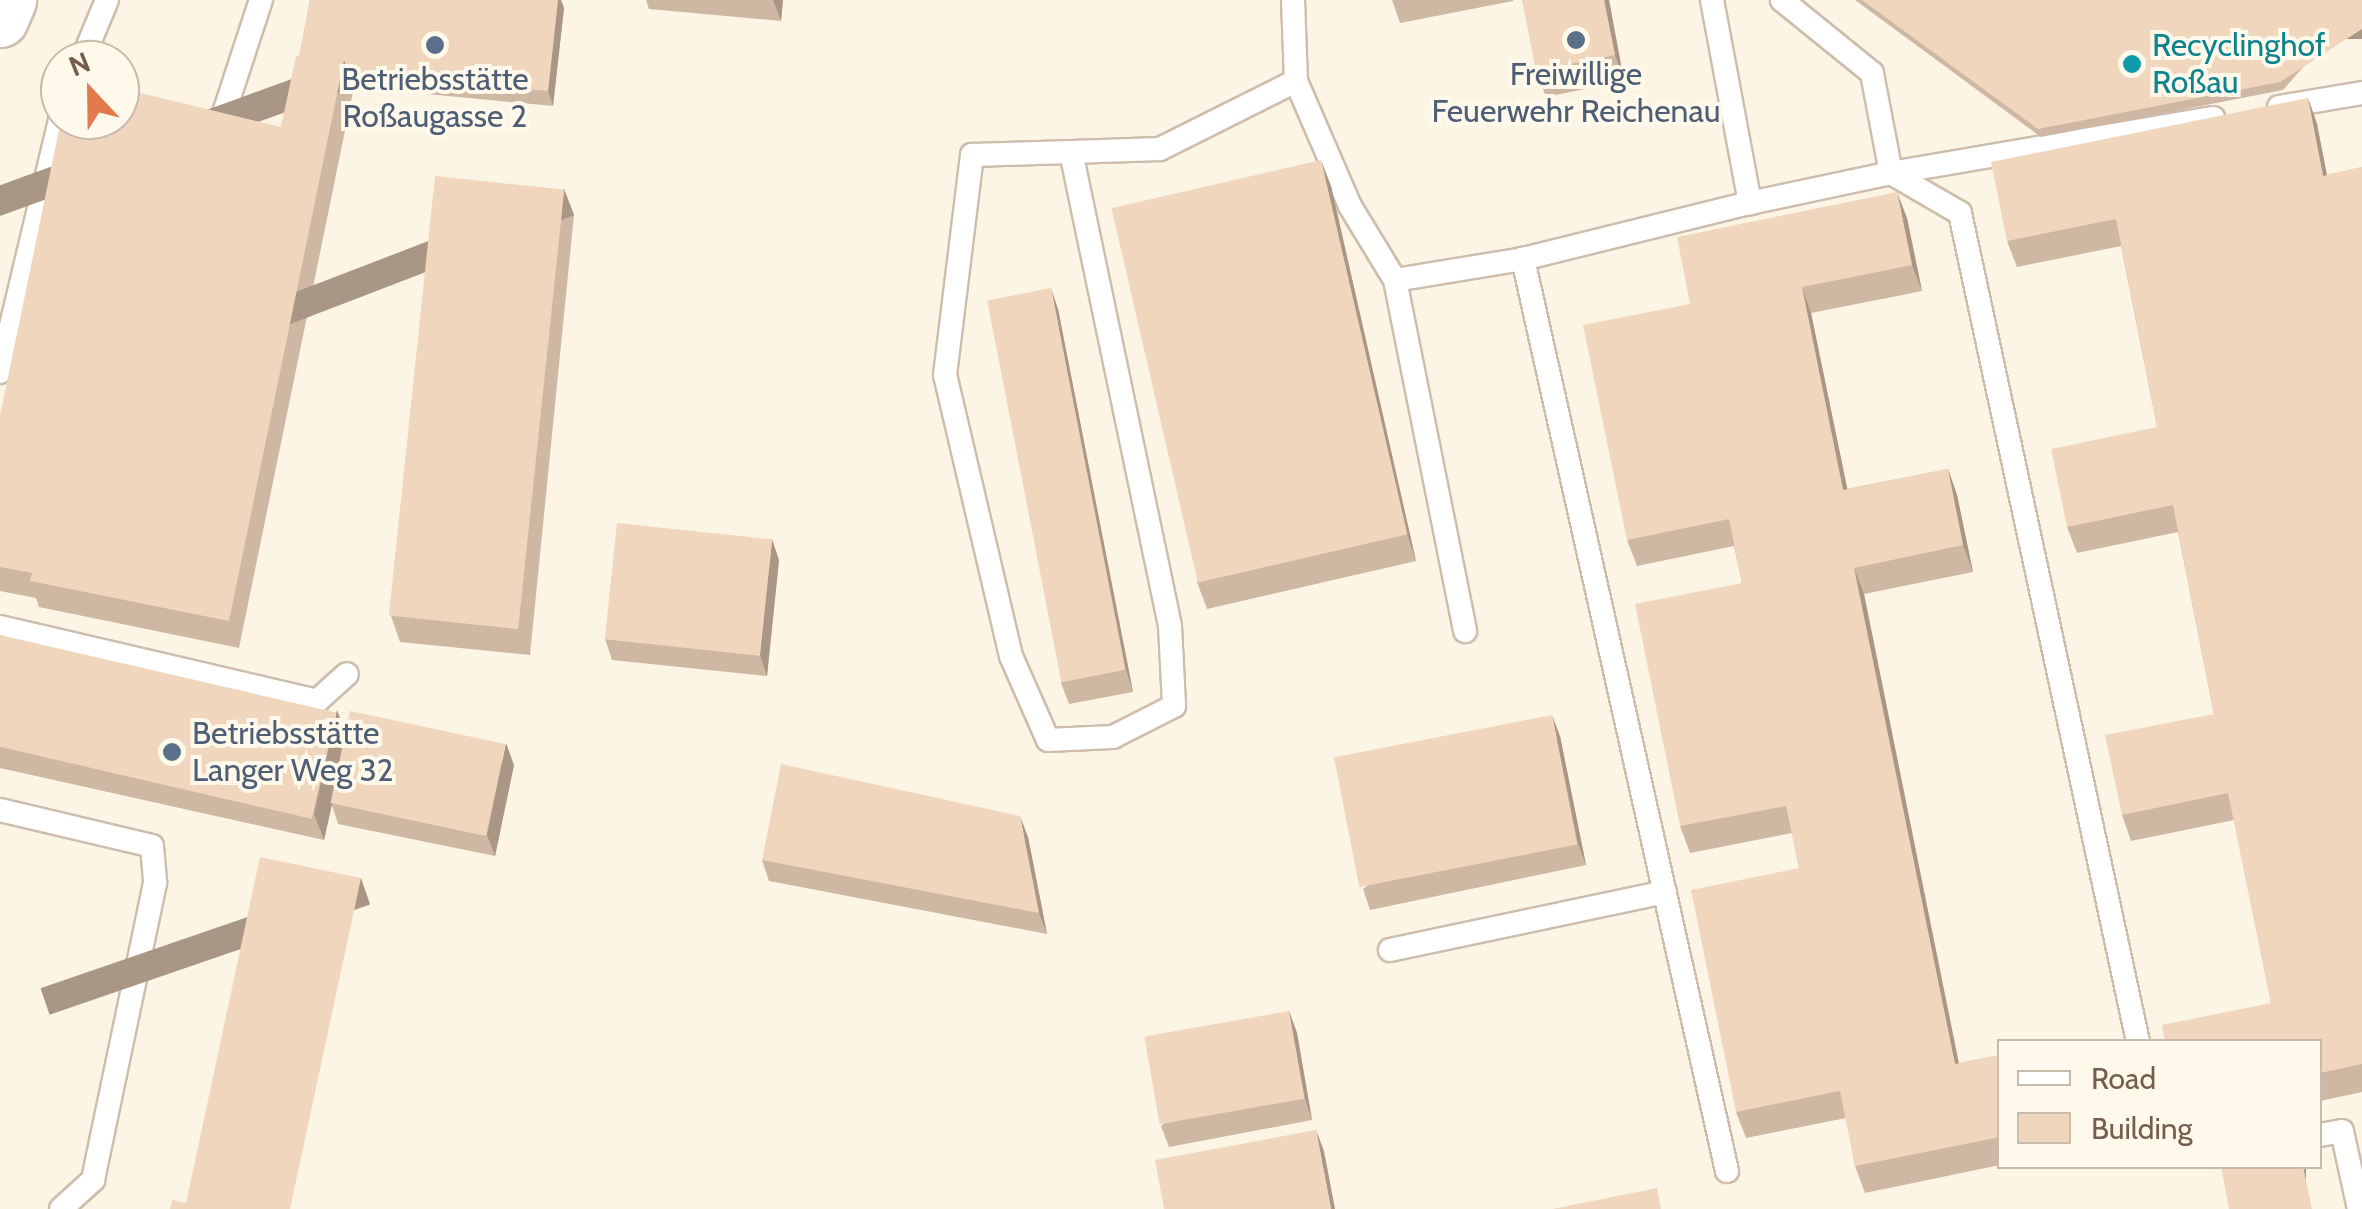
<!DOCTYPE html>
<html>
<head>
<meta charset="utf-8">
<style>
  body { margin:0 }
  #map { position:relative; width:2362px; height:1209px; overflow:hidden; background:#fcf5e6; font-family:Cabin,sans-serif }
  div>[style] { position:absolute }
  .roads { filter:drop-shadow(2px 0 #cebdac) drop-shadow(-2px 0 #cebdac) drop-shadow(0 2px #cebdac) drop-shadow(0 -2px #cebdac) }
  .service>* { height:22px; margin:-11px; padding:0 11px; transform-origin:11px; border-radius:11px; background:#fff }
  .secondary>* { height:55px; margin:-27.5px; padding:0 27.5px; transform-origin:27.5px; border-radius:27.5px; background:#fff }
  .wall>* { inset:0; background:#cfb8a3 }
  .shaded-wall>* { inset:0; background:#a99685; transform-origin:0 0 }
  .building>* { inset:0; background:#f1d6be; transform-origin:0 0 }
  .dots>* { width:28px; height:28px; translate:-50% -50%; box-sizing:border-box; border:5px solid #fff9ec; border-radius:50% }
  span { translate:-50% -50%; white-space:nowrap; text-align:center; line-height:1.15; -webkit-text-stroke:8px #fff9ec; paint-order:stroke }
  .culture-label { font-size:32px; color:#0d838f }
  .left { translate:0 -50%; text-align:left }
  .service-label { font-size:32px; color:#4e5e75 }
  .legend { position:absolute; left:1997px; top:1039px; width:325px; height:130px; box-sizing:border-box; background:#fff9ec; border:2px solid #c8bbac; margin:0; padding:12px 18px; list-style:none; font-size:30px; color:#755d4b }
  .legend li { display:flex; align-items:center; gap:20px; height:50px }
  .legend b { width:50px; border:2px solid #c8bbac }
  .north { position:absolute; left:40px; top:40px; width:100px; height:100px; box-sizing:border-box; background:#fff9ec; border:2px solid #c8bbac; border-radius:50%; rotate:338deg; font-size:28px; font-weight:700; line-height:40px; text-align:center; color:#755d4b }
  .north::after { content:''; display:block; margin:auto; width:35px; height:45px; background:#e4794d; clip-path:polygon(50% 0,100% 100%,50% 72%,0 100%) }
</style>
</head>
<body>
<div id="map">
  <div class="roads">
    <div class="service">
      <div style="left:1293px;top:0;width:81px;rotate:87.9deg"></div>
      <div style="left:1296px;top:81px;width:136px;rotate:66.6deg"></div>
      <div style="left:1350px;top:206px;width:87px;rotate:58.7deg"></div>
      <div style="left:1395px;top:280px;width:130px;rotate:-9.3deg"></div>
      <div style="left:1712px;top:0;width:207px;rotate:79.4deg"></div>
      <div style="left:1750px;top:203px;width:144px;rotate:-12deg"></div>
      <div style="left:1891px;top:173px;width:102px;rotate:-100.8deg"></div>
      <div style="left:1872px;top:73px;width:116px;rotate:-141deg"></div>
      <div style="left:82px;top:60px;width:65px;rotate:-67.4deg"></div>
      <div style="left:2279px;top:107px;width:84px;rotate:-9.6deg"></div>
      <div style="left:224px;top:113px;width:119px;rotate:-71.9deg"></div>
      <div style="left:1071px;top:152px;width:484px;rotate:78.2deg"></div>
      <div style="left:1170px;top:626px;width:80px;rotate:87.1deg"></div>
      <div style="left:1174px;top:706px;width:68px;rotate:153.1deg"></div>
      <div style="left:1113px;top:737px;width:65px;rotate:177.4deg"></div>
      <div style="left:1048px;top:740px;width:92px;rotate:-113.8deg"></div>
      <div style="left:1011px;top:656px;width:289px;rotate:-103.2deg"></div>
      <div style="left:945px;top:375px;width:222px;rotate:-83deg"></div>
      <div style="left:972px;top:155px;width:99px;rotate:-1.7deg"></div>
      <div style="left:1071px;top:152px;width:89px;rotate:-1.9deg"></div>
      <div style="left:1160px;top:149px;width:152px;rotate:-26.6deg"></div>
      <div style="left:1891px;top:173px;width:80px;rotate:30.1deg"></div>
      <div style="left:1960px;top:213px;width:848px;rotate:77.88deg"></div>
      <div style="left:1891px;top:173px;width:327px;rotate:-9.7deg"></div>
      <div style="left:1395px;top:280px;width:358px;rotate:78.7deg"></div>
      <div style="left:0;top:372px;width:259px;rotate:-76.6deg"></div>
      <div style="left:0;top:627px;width:326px;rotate:13.1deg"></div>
      <div style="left:317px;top:701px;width:40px;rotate:-42deg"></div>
      <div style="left:0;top:810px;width:156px;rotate:13.3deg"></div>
      <div style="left:152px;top:846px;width:37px;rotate:85deg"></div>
      <div style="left:155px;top:883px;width:303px;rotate:101.8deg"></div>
      <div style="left:93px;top:1180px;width:43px;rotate:137.8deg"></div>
      <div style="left:1390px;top:950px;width:281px;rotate:-11.9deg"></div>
      <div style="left:2320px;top:1135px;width:22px;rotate:-10deg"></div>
      <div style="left:2342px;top:1131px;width:80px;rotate:77.7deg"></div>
      <div style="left:1727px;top:1171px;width:935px;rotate:-102.61deg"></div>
      <div style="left:1523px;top:259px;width:234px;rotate:-13.9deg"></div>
    </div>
    <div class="secondary">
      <div style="left:0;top:19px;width:21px;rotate:-67deg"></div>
    </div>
  </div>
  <div class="wall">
    <div style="clip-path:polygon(310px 0,561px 0,564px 8px,553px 106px,354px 87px,239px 648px,39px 607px,36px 598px,0 591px,0 416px,281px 127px,299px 57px)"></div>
    <div style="clip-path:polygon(646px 0,783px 0,781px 21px,649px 9px)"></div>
    <div style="clip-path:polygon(1392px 0,1513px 0,1513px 1px,1400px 23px)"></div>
    <div style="clip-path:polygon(1609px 0,1624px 81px,1546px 97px,1536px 71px)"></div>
    <div style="clip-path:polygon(1855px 0,2362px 0,2283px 90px,2041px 137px)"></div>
    <div style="clip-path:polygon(2308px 98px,2317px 124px,2327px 175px,2362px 167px,2362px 1092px,2320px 1101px,2320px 1042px,2271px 1003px,2234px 820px,2131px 841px,2122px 815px,2214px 714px,2178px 532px,2077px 553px,2067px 527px,2157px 427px,2121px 246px,2017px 267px,2007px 241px)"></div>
    <div style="clip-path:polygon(1331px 186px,1416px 561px,1207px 609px,1197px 582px)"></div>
    <div style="clip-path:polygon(564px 189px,574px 215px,530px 655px,400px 642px,391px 616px)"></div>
    <div style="clip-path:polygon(1907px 218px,1922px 291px,1811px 313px,1847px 489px,1948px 469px,1957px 495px,1973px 572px,1864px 594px,1959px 1063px,2000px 1055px,2000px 1165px,1865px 1193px,1855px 1166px,1846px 1118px,1746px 1138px,1736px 1112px,1799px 868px,1792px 833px,1690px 853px,1680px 826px,1742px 583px,1734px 546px,1637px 566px,1627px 540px,1690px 304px)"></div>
    <div style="clip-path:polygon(1058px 309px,1133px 692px,1069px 704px,1061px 683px)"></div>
    <div style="clip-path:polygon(779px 560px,767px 676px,612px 660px,605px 639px)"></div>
    <div style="clip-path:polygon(0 635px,346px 733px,514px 765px,495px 856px,338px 824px,332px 805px,324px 840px,0 768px)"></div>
    <div style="clip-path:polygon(1560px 736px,1586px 865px,1370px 910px,1363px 889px)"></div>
    <div style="clip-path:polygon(1028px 837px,1047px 934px,769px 881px,762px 860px)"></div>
    <div style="clip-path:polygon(1289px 1011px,1297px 1033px,1312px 1120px,1169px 1147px,1161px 1126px)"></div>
  </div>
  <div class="shaded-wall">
    <div style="clip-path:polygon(558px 0,561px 0,564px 8px,553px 106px,548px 91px)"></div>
    <div style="clip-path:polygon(773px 0,783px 0,781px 21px)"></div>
    <div style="clip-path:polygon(1604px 0,1609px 0,1624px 81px,1615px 55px)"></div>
    <div style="left:2362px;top:29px;width:10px;height:98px;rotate:90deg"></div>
    <div style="left:344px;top:60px;width:29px;height:573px;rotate:70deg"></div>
    <div style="clip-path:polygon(2308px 98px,2317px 124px,2332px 202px,2323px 176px)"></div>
    <div style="clip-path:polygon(1321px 160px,1331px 186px,1416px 561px,1407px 534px)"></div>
    <div style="left:564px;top:189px;width:28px;height:442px;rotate:69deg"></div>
    <div style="clip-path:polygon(1897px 192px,1907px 218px,1922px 291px,1912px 265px)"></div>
    <div style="clip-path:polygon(1802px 287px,1811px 313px,1853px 516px,1843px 490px)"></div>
    <div style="clip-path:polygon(1051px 288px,1058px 309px,1133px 692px,1126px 670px)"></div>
    <div style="clip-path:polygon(1948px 469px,1957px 495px,1973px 572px,1963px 545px)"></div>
    <div style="clip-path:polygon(772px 539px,779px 560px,767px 676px,760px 655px)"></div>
    <div style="clip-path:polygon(1854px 568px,1864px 594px,1964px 1090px,1955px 1064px)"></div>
    <div style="clip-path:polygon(337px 710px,347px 736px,324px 840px,314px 814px)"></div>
    <div style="clip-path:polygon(1552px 715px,1560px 736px,1586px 865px,1578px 844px)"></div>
    <div style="clip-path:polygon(506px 743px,514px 765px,495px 856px,487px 835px)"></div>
    <div style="clip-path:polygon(1020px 816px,1028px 837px,1047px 934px,1039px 913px)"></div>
    <div style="left:361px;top:878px;width:28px;height:339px;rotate:71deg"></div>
    <div style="clip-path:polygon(1289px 1011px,1297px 1033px,1312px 1120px,1305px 1099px)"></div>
    <div style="clip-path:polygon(1316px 1130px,1324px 1151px,1335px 1209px,1331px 1209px)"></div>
    <div style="left:2303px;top:1166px;width:3px;height:44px"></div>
  </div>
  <div class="building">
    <div style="clip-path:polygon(310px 0,558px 0,548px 91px,349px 72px,344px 60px,299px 57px)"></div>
    <div style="clip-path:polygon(1522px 0,1604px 0,1615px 55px,1536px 71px)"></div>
    <div style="clip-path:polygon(1862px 0,2362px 0,2362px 29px,2280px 82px,2038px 129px)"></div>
    <div style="clip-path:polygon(296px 56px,344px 60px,229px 621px,30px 581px,32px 573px,0 567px,0 416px,61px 120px,120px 120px,120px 88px,281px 127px)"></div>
    <div style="clip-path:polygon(2308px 98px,2323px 176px,2362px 167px,2362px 1064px,2320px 1073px,2320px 1042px,2165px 1042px,2162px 1025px,2271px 1003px,2228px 793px,2122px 815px,2105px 735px,2214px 714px,2173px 505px,2067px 527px,2051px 449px,2157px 427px,2116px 219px,2007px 241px,1991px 162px)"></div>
    <div style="left:1321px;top:160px;width:384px;height:215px;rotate:77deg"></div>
    <div style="left:435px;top:176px;width:130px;height:442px;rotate:6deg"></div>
    <div style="clip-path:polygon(1897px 192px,1912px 265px,1802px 287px,1843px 490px,1948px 469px,1963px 545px,1854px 568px,1955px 1064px,2000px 1055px,2000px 1137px,1855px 1166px,1840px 1091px,1736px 1112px,1691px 890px,1799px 868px,1786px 806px,1680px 826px,1635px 604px,1742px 583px,1729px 519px,1627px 540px,1583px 325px,1690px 304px,1677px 237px)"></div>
    <div style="left:1051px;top:288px;width:389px;height:65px;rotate:79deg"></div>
    <div style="left:617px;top:523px;width:156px;height:117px;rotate:6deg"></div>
    <div style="left:0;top:635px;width:345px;height:109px;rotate:13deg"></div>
    <div style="left:350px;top:711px;width:159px;height:94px;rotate:12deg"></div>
    <div style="left:1552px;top:715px;width:132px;height:222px;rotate:79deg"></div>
    <div style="clip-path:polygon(781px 764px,1020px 816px,1039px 913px,762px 860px)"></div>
    <div style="clip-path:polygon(260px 857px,361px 878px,290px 1209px,170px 1209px,172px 1200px,186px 1203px)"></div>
    <div style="left:1289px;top:1011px;width:89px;height:147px;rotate:80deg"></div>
    <div style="clip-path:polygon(1316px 1130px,1331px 1209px,1164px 1209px,1155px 1160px)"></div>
    <div style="clip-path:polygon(2221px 1166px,2303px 1166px,2312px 1209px,2229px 1209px)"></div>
    <div style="clip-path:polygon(1657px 1188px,1661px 1209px,1552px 1209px)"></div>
  </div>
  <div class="dots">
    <div style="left:1576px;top:40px;background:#5c6f8a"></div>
    <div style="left:435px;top:45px;background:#5c6f8a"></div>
    <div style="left:2132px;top:64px;background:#0f9aa8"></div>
    <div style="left:172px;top:752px;background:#5c6f8a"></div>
  </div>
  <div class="culture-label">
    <span class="left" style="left:2152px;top:64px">Recyclinghof<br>Roßau</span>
  </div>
  <div class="service-label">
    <span style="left:1576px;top:93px">Freiwillige<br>Feuerwehr Reichenau</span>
    <span style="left:435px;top:98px">Betriebsstätte<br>Roßaugasse 2</span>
    <span class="left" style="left:192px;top:752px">Betriebsstätte<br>Langer Weg 32</span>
  </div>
  <ul class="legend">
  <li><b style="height:12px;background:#fff"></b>Road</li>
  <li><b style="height:28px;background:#f1d6be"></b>Building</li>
  </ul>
  <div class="north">N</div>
</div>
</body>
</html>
